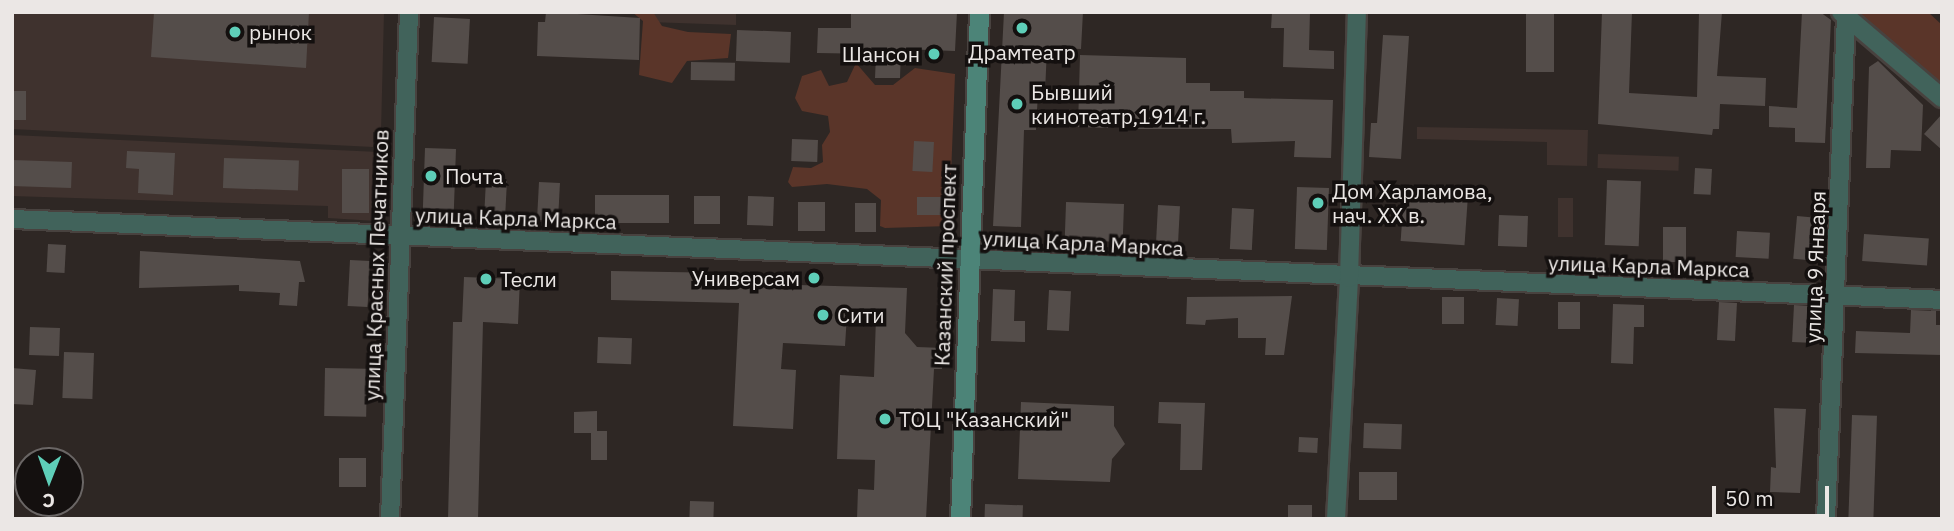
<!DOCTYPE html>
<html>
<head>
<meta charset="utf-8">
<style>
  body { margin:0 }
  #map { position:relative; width:1954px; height:531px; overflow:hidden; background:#2e2724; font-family:"IBM Plex Sans",sans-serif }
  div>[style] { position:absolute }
  .built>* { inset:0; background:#3f322e; transform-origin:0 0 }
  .green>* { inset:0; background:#5a3529 }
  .building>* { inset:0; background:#544d4a; transform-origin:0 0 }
  .roads { filter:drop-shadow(2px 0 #48423f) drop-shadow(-2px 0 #48423f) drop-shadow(0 2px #48423f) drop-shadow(0 -2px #48423f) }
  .minor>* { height:18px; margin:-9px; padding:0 9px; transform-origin:9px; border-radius:9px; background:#41635b }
  .secondary>* { height:19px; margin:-9.5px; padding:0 9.5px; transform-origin:9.5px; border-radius:9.5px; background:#4c8478 }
  .dots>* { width:19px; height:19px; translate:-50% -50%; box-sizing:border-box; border:4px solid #14100f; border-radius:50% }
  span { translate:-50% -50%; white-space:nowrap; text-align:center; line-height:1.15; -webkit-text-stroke:7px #14100f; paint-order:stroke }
  .poi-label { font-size:21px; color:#ebe7e5 }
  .left { translate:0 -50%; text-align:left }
  .right { translate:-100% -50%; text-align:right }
  .street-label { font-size:21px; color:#ebe7e5 }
  .frame { position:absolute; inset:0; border:14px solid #ebe7e5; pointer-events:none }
  .north { position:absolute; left:14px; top:447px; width:70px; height:70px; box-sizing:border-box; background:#14100f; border:2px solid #6a6665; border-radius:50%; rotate:181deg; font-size:19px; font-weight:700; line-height:28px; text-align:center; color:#ebe7e5 }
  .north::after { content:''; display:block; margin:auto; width:24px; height:32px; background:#5eceb8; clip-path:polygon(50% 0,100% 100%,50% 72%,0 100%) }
  .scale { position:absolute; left:1712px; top:486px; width:117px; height:32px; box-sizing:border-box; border:4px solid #ebe7e5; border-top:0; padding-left:9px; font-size:21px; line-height:24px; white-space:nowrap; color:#ebe7e5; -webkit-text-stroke:5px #14100f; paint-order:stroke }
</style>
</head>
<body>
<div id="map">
  <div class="built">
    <div style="clip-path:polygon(12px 12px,384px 12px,381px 132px,373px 132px,373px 147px,12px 129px)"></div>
    <div style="clip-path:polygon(650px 12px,736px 12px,736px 25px,649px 22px)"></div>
    <div style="clip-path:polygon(1417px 127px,1588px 130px,1587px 166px,1547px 165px,1547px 142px,1417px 139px)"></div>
    <div style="clip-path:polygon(12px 135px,379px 152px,376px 221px,328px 218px,328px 206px,12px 196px)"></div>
    <div style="left:1598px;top:154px;width:81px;height:14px;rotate:2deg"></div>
    <div style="left:1558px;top:198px;width:15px;height:39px"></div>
  </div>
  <div class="green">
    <div style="clip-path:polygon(632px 12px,653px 12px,662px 26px,688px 32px,731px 34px,728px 58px,687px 61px,672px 83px,639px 75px,643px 21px)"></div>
    <div style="clip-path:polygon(1858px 12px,1928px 12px,1942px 25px,1942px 85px)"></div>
    <div style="clip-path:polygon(856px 63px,875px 85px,893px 85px,915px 68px,955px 74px,949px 226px,885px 228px,880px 226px,881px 200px,867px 189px,827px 184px,792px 187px,788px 182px,793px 167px,811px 168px,823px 162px,822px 145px,830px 132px,828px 116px,802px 111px,795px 98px,802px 76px,821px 70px,829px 86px,847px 82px)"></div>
  </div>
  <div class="building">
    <div style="clip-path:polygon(154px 12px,309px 12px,306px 68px,151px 57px)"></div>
    <div style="clip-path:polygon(546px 12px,640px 18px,639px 60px,537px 56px,538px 22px,545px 22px)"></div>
    <div style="clip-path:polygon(851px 12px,957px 12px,955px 51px,901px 49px,900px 78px,875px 78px,876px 54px,817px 53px,818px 28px,851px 28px)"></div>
    <div style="clip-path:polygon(1004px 12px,1083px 12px,1081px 49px,1047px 48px,1045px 93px,1038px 92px,1036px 130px,1024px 130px,1021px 227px,993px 226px)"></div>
    <div style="clip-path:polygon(1272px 12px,1310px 12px,1309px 50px,1334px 51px,1334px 69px,1283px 67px,1284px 28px,1271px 28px)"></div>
    <div style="left:1526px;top:12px;width:28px;height:60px"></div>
    <div style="clip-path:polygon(1602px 12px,1632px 12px,1629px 93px,1697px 97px,1699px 12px,1722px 12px,1717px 76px,1766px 78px,1765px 106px,1720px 104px,1719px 129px,1713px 129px,1712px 135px,1598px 124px)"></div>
    <div style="clip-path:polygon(1802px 12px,1820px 12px,1831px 20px,1825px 143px,1795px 142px,1795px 128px,1769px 127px,1769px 106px,1797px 108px)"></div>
    <div style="left:434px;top:17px;width:36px;height:45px;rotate:3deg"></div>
    <div style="left:737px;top:30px;width:54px;height:31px;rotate:2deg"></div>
    <div style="clip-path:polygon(1383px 35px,1409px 36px,1401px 159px,1369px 157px,1371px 123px,1377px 123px)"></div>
    <div style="clip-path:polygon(1080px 55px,1186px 58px,1186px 83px,1210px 83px,1210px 91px,1244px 91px,1244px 98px,1333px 100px,1331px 158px,1294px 157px,1295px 141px,1232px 143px,1231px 129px,1136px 129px,1136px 119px,1108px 119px,1108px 128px,1078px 127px)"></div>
    <div style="clip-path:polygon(1878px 61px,1923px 105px,1921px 151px,1891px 150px,1890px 168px,1866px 168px,1869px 67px)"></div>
    <div style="left:691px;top:62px;width:44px;height:18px;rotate:1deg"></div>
    <div style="left:12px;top:91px;width:14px;height:29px"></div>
    <div style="clip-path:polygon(1942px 114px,1942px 150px,1924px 134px)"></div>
    <div style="left:792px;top:139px;width:26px;height:22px;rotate:2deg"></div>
    <div style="left:914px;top:141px;width:20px;height:30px;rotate:3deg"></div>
    <div style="left:425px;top:148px;width:31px;height:69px;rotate:2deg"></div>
    <div style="clip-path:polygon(127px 151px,175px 153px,173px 195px,138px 193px,139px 169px,126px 168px)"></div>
    <div style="left:224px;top:158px;width:75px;height:30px;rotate:2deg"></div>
    <div style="left:12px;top:160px;width:60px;height:26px;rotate:2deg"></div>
    <div style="left:1695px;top:168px;width:17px;height:26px;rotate:3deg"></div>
    <div style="left:342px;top:169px;width:27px;height:44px"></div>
    <div style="left:486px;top:180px;width:21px;height:39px;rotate:3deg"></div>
    <div style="left:1607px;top:180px;width:34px;height:65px;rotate:2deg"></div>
    <div style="left:539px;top:182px;width:21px;height:38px;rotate:3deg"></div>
    <div style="left:1297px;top:187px;width:32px;height:62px;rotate:2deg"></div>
    <div style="left:1404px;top:193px;width:64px;height:48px;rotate:4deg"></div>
    <div style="left:595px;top:195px;width:74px;height:28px"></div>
    <div style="left:694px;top:196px;width:26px;height:28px"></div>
    <div style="left:748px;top:196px;width:26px;height:29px;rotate:2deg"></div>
    <div style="left:917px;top:197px;width:27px;height:18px"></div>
    <div style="left:798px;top:202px;width:27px;height:29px"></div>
    <div style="left:855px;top:203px;width:21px;height:29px"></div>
    <div style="left:1124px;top:204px;width:38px;height:58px;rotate:92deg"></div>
    <div style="left:1158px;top:205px;width:22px;height:37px;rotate:3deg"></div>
    <div style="left:1232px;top:208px;width:22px;height:41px;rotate:3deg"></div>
    <div style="left:1499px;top:215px;width:29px;height:31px;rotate:2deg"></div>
    <div style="left:1797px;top:216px;width:22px;height:43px;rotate:5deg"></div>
    <div style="left:1663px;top:227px;width:23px;height:35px"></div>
    <div style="left:1737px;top:231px;width:33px;height:26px;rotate:3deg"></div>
    <div style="left:1864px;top:234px;width:65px;height:27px;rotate:4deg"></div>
    <div style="left:48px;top:244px;width:18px;height:28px;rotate:3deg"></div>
    <div style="clip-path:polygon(140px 251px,300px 261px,305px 282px,299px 282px,297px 306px,279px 305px,280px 293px,239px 291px,239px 285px,139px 288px)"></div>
    <div style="left:350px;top:260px;width:20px;height:46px;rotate:3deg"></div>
    <div style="clip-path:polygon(611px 271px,727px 273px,726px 283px,907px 288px,905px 333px,917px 347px,943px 348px,942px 369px,934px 369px,926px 519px,857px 519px,858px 489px,874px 490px,875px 460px,837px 459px,840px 375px,874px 377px,876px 317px,847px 315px,845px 346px,783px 343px,781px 369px,796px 370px,793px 429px,733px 426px,739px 303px,611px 300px)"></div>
    <div style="clip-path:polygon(464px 277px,520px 279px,518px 324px,483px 322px,478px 519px,448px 519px,453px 322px,462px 322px)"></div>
    <div style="clip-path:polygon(993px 289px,1015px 290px,1014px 321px,1025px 321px,1025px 342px,991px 341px)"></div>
    <div style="left:1049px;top:290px;width:22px;height:40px;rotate:3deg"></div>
    <div style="clip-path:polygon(1292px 296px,1284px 355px,1265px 355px,1266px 338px,1238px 338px,1238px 318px,1206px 320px,1205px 325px,1186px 324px,1187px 297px)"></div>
    <div style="left:1442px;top:297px;width:22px;height:27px"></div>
    <div style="left:1497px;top:298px;width:22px;height:27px;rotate:3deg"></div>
    <div style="left:1558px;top:302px;width:22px;height:27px"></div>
    <div style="left:1719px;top:302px;width:18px;height:38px;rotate:3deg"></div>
    <div style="clip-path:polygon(1613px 304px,1644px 305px,1644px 327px,1634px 327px,1633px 364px,1611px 363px)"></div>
    <div style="left:1794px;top:305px;width:17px;height:37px;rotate:3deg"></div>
    <div style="clip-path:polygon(1911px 310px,1936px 311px,1936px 325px,1942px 325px,1942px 355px,1855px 353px,1856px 331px,1910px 333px)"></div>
    <div style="left:30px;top:327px;width:30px;height:28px;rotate:2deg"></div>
    <div style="left:598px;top:337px;width:34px;height:26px;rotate:2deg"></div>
    <div style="left:64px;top:352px;width:30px;height:46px;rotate:2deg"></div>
    <div style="clip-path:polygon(12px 368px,36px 370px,33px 405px,12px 404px)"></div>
    <div style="left:325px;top:368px;width:42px;height:48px;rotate:1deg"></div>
    <div style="clip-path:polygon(1021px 402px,1114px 406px,1114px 426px,1125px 444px,1112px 459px,1110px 482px,1018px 479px)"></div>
    <div style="clip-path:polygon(1159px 402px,1205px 403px,1202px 470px,1180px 470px,1181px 424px,1158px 423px)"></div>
    <div style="clip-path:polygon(1774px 408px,1806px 409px,1800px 493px,1770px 492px,1771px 467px,1776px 468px)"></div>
    <div style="clip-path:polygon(597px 411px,597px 431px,607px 431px,607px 460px,591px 460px,591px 433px,574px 433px,574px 412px)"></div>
    <div style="left:1852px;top:415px;width:25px;height:104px;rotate:2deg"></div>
    <div style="left:1364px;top:423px;width:38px;height:25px;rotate:2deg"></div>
    <div style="left:1299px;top:437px;width:19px;height:15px;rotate:3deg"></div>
    <div style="left:366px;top:458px;width:29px;height:27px;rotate:90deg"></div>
    <div style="left:1359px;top:472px;width:38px;height:28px"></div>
    <div style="left:690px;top:501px;width:24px;height:18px;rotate:2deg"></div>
    <div style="left:985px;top:504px;width:38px;height:15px;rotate:2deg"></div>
    <div style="left:1288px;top:505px;width:24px;height:14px"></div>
  </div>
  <div class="roads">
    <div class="minor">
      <div style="left:1841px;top:12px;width:133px;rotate:40.4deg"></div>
      <div style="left:12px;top:219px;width:1932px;rotate:2.4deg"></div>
      <div style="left:390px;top:519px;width:507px;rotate:-87.85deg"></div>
      <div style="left:1336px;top:519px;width:241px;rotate:-86.9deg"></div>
      <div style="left:1349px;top:278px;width:266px;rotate:-88.3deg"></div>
      <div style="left:1826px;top:519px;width:502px;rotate:-87.72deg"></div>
    </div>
    <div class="secondary">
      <div style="left:960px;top:519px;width:507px;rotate:-87.85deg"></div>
    </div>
  </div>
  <div class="dots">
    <div style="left:1022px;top:28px;background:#5eceb8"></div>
    <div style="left:235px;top:32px;background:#5eceb8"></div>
    <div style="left:934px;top:54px;background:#5eceb8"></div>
    <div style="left:1017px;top:104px;background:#5eceb8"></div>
    <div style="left:431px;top:176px;background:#5eceb8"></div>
    <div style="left:1318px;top:203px;background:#5eceb8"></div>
    <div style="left:814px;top:278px;background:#5eceb8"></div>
    <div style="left:486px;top:279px;background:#5eceb8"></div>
    <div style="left:823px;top:315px;background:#5eceb8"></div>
    <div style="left:885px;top:419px;background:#5eceb8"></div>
  </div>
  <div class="poi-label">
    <span class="left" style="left:249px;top:32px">рынок</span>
    <span style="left:1022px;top:52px">Драмтеатр</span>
    <span class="right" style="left:920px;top:54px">Шансон</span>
    <span class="left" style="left:1031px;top:104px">Бывший<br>кинотеатр,1914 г.</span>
    <span class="left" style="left:445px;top:176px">Почта</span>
    <span class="left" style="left:1332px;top:203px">Дом Харламова,<br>нач. XX в.</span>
    <span class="right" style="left:800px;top:278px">Универсам</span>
    <span class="left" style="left:500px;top:279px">Тесли</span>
    <span class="left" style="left:837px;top:315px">Сити</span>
    <span class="left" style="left:899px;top:419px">ТОЦ "Казанский"</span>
  </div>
  <div class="street-label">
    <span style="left:516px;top:218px;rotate:2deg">улица Карла Маркса</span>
    <span style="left:1083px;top:243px;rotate:3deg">улица Карла Маркса</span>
    <span style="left:376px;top:265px;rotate:-88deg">улица Красных Печатников</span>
    <span style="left:945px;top:265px;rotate:-88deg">Казанский проспект</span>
    <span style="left:1649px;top:266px;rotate:2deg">улица Карла Маркса</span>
    <span style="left:1815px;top:267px;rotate:-88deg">улица 9 Января</span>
  </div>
  <div class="frame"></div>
  <div class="north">С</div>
  <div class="scale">50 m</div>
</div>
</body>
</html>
